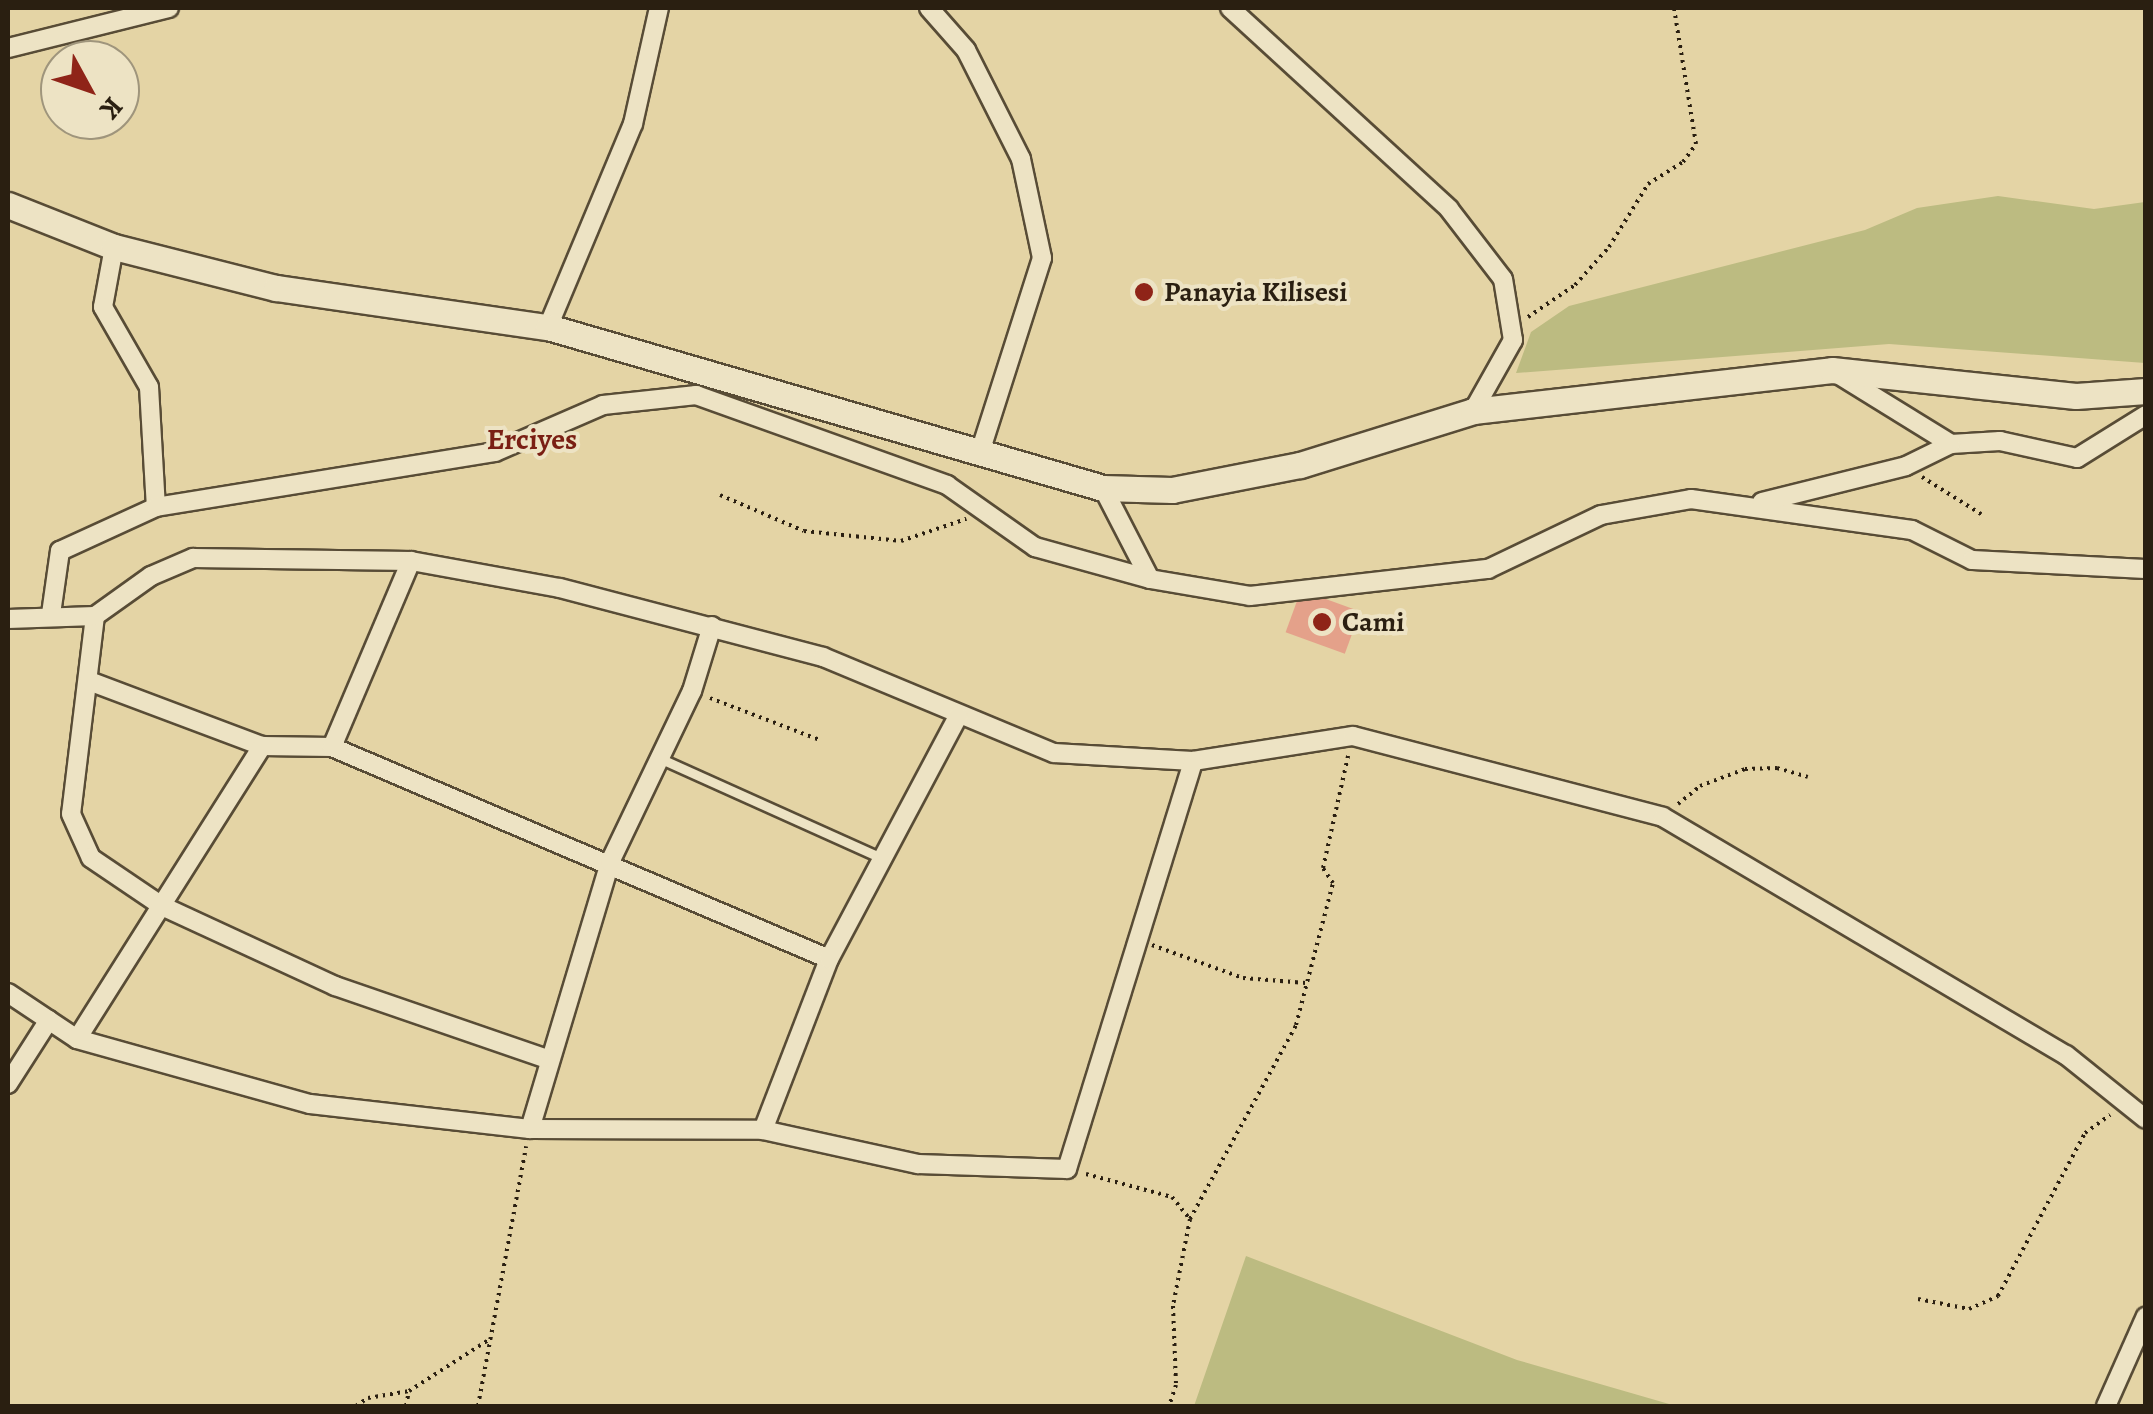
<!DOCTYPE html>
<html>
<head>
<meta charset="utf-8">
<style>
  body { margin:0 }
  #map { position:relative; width:2153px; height:1414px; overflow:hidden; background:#e4d4a5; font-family:Alegreya,serif }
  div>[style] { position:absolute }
  .green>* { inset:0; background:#bcbb81 }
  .building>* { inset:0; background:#e4a18a; transform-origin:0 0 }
  .path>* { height:4px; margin-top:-2px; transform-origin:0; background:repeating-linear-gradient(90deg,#2a1f11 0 2.5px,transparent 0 7.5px) }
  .roads { filter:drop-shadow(2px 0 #584c36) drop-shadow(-2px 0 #584c36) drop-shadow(0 2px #584c36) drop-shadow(0 -2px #584c36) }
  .lane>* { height:9px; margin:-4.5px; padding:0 4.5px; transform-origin:4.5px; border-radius:4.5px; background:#ede3c4 }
  .street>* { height:18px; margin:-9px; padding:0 9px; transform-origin:9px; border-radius:9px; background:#ede3c4 }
  .secondary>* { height:25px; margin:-12.5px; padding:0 12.5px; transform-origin:12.5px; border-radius:12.5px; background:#ede3c4 }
  .dots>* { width:28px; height:28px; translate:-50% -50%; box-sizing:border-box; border:5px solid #ede3c4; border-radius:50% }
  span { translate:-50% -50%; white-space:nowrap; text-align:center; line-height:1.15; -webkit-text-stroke:8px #ede3c4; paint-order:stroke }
  .poi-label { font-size:28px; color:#2a1f11; font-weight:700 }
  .left { translate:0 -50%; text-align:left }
  .neighbourhood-label { font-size:30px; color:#7a1f14; font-weight:700 }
  .frame { position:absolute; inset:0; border:10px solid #2a1f11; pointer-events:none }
  .north { position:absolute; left:40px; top:40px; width:100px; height:100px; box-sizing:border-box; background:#ede3c4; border:2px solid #9f957c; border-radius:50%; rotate:130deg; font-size:28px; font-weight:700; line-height:40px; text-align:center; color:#2a1f11 }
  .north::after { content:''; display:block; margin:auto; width:35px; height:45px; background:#8f2418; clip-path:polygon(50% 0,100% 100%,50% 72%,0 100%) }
</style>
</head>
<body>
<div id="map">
  <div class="green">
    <div style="clip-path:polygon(1998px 196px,2094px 209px,2145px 202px,2145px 363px,1889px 344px,1516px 373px,1531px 332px,1569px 306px,1865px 230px,1917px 208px)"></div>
    <div style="clip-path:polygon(1246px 1256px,1517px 1360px,1676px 1406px,1194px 1406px)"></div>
  </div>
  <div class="building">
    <div style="left:1301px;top:590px;width:63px;height:45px;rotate:20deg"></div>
  </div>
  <div class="path">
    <div style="left:1528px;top:317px;width:57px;rotate:-34.2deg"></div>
    <div style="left:1575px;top:285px;width:51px;rotate:-48.2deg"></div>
    <div style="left:1609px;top:247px;width:74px;rotate:-58.2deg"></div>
    <div style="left:1648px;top:184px;width:41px;rotate:-32.2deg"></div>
    <div style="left:1683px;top:162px;width:22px;rotate:-54deg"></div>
    <div style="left:1696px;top:144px;width:138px;rotate:-99.2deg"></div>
    <div style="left:1922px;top:477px;width:70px;rotate:32.1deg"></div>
    <div style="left:720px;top:495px;width:91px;rotate:23.2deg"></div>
    <div style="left:804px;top:531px;width:98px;rotate:5.9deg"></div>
    <div style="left:901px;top:541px;width:69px;rotate:-18.7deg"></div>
    <div style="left:710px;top:698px;width:118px;rotate:20.9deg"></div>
    <div style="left:1678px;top:804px;width:28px;rotate:-39deg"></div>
    <div style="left:1700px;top:786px;width:48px;rotate:-20.7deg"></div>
    <div style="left:1745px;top:769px;width:32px;rotate:-2deg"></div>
    <div style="left:1777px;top:768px;width:32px;rotate:16deg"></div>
    <div style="left:1152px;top:945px;width:97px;rotate:19.9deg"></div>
    <div style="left:1243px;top:978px;width:63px;rotate:4.5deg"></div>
    <div style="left:1086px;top:1174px;width:89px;rotate:15deg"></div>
    <div style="left:1172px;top:1197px;width:28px;rotate:51deg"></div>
    <div style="left:1190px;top:1219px;width:89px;rotate:101.1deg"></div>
    <div style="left:1173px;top:1306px;width:79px;rotate:87.8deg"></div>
    <div style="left:1176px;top:1385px;width:22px;rotate:108deg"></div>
    <div style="left:1190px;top:1219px;width:221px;rotate:-61.3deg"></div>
    <div style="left:1296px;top:1025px;width:147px;rotate:-75.4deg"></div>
    <div style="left:1333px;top:883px;width:18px;rotate:-124deg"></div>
    <div style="left:1323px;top:868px;width:115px;rotate:-77.4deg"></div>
    <div style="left:1918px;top:1299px;width:52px;rotate:11.1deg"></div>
    <div style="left:1969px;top:1309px;width:32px;rotate:-24deg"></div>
    <div style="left:1998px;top:1296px;width:185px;rotate:-61.9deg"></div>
    <div style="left:2085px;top:1133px;width:31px;rotate:-36deg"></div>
    <div style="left:356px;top:1406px;width:14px;rotate:-34deg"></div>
    <div style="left:368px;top:1398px;width:42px;rotate:-9.7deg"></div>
    <div style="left:409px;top:1391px;width:96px;rotate:-32.7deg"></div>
    <div style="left:406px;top:1406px;width:15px;rotate:-79deg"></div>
    <div style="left:478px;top:1406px;width:264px;rotate:-79.5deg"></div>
  </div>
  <div class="roads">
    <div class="lane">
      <div style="left:659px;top:758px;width:244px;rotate:24.2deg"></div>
    </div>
    <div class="street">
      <div style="left:929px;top:8px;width:56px;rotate:48.6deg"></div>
      <div style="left:966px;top:50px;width:122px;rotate:63.2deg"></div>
      <div style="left:1021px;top:159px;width:101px;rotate:78deg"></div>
      <div style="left:1042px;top:258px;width:201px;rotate:107.7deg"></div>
      <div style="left:1230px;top:8px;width:297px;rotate:42.5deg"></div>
      <div style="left:1449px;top:209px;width:88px;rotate:52.4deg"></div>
      <div style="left:1503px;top:279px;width:62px;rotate:80.7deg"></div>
      <div style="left:1513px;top:340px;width:81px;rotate:119.4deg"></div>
      <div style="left:8px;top:48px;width:166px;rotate:-14deg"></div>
      <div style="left:114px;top:247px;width:61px;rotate:100.4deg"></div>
      <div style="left:103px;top:307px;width:92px;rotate:60.1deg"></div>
      <div style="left:149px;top:387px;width:120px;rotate:86.7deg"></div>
      <div style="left:548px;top:327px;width:220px;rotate:-67.3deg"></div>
      <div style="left:633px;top:124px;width:119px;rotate:-77.4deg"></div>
      <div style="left:1951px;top:444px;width:49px;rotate:-3.5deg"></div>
      <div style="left:2000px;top:441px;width:79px;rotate:12.4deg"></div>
      <div style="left:2077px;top:458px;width:81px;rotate:-31.9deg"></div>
      <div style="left:1103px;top:488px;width:102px;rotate:62.7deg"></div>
      <div style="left:1150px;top:579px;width:101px;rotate:9.6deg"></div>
      <div style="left:1250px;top:596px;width:240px;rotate:-6.5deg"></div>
      <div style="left:1488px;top:569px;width:125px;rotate:-25.5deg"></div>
      <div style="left:1601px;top:515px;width:91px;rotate:-10.1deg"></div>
      <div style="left:1691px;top:499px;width:223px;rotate:8deg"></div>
      <div style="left:1912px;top:530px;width:67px;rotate:26.6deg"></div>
      <div style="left:1972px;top:560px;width:174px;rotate:3deg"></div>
      <div style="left:1762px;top:502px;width:148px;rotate:-14deg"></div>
      <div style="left:1906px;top:466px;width:50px;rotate:-26.1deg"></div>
      <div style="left:1951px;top:444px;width:135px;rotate:-148.3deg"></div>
      <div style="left:51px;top:614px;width:64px;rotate:-81.9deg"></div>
      <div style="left:60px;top:551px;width:106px;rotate:-24.6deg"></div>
      <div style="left:156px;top:507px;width:343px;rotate:-9.2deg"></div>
      <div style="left:495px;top:452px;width:118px;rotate:-23.5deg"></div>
      <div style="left:603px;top:405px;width:94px;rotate:-6.1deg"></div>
      <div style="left:696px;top:395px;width:267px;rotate:19.7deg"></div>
      <div style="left:947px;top:485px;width:108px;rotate:35.2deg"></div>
      <div style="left:1035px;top:547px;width:119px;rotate:15.5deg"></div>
      <div style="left:95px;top:616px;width:199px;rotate:96.9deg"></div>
      <div style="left:71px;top:814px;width:48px;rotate:65.6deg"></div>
      <div style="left:91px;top:858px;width:86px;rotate:34.1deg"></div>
      <div style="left:162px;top:906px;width:191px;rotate:24.8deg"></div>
      <div style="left:335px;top:986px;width:227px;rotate:19deg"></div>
      <div style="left:8px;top:619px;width:87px;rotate:-2deg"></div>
      <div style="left:95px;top:616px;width:69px;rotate:-35.5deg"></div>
      <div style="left:151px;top:576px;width:46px;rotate:-23.2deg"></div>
      <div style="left:193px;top:558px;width:218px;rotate:0.8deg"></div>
      <div style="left:411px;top:561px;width:151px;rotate:10.3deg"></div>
      <div style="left:560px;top:588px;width:272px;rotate:14.7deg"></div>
      <div style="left:823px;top:657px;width:250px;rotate:22.6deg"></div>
      <div style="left:1054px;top:753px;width:139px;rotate:3.3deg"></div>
      <div style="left:1193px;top:761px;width:162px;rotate:-8.9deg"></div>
      <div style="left:1353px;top:736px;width:320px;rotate:14.6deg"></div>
      <div style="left:1663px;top:817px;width:468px;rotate:30.6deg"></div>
      <div style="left:2066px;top:1055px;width:102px;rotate:38.7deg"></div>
      <div style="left:89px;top:681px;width:185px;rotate:20.6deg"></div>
      <div style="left:262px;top:746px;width:70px;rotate:0.8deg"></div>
      <div style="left:332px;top:747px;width:540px;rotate:23.1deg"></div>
      <div style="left:332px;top:747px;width:202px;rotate:-67deg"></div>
      <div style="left:8px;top:993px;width:83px;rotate:33.7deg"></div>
      <div style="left:77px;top:1039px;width:242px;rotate:15.6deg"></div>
      <div style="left:310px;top:1104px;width:221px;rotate:6.5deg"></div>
      <div style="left:530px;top:1129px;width:233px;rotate:0.2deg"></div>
      <div style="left:763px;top:1130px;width:159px;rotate:12.4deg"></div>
      <div style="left:918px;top:1164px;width:149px;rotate:1.9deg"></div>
      <div style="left:1067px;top:1169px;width:427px;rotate:-72.8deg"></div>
      <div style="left:77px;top:1039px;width:347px;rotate:-57.7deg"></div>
      <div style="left:8px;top:1084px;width:76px;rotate:-57.4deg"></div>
      <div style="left:530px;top:1129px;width:279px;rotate:-73.3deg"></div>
      <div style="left:610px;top:862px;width:190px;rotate:-64.4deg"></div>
      <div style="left:692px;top:691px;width:68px;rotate:-72.9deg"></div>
      <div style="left:763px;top:1130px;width:183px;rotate:-68.9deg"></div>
      <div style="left:829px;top:959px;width:275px;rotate:-62deg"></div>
      <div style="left:2106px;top:1406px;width:98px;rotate:-66deg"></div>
    </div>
    <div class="secondary">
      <div style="left:8px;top:205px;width:114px;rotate:21.6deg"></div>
      <div style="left:114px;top:247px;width:167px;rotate:14.2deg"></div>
      <div style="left:276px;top:288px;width:275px;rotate:8.2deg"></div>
      <div style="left:548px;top:327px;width:578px;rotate:16.18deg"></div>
      <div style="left:1103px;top:488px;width:69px;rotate:1.7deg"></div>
      <div style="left:1172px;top:490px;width:130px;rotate:-11.1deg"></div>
      <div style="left:1300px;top:465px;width:181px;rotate:-17.3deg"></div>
      <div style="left:1473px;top:411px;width:361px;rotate:-6.5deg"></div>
      <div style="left:1832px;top:370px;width:245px;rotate:6.1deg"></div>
      <div style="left:2076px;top:396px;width:70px;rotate:-4.1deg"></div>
    </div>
  </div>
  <div class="dots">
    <div style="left:1144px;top:292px;background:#8f2418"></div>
    <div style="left:1322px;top:622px;background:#8f2418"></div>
  </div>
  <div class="poi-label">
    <span class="left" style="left:1164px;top:292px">Panayia Kilisesi</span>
    <span class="left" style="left:1342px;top:622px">Cami</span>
  </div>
  <div class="neighbourhood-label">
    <span style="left:532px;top:439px">Erciyes</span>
  </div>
  <div class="frame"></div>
  <div class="north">K</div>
</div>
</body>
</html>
